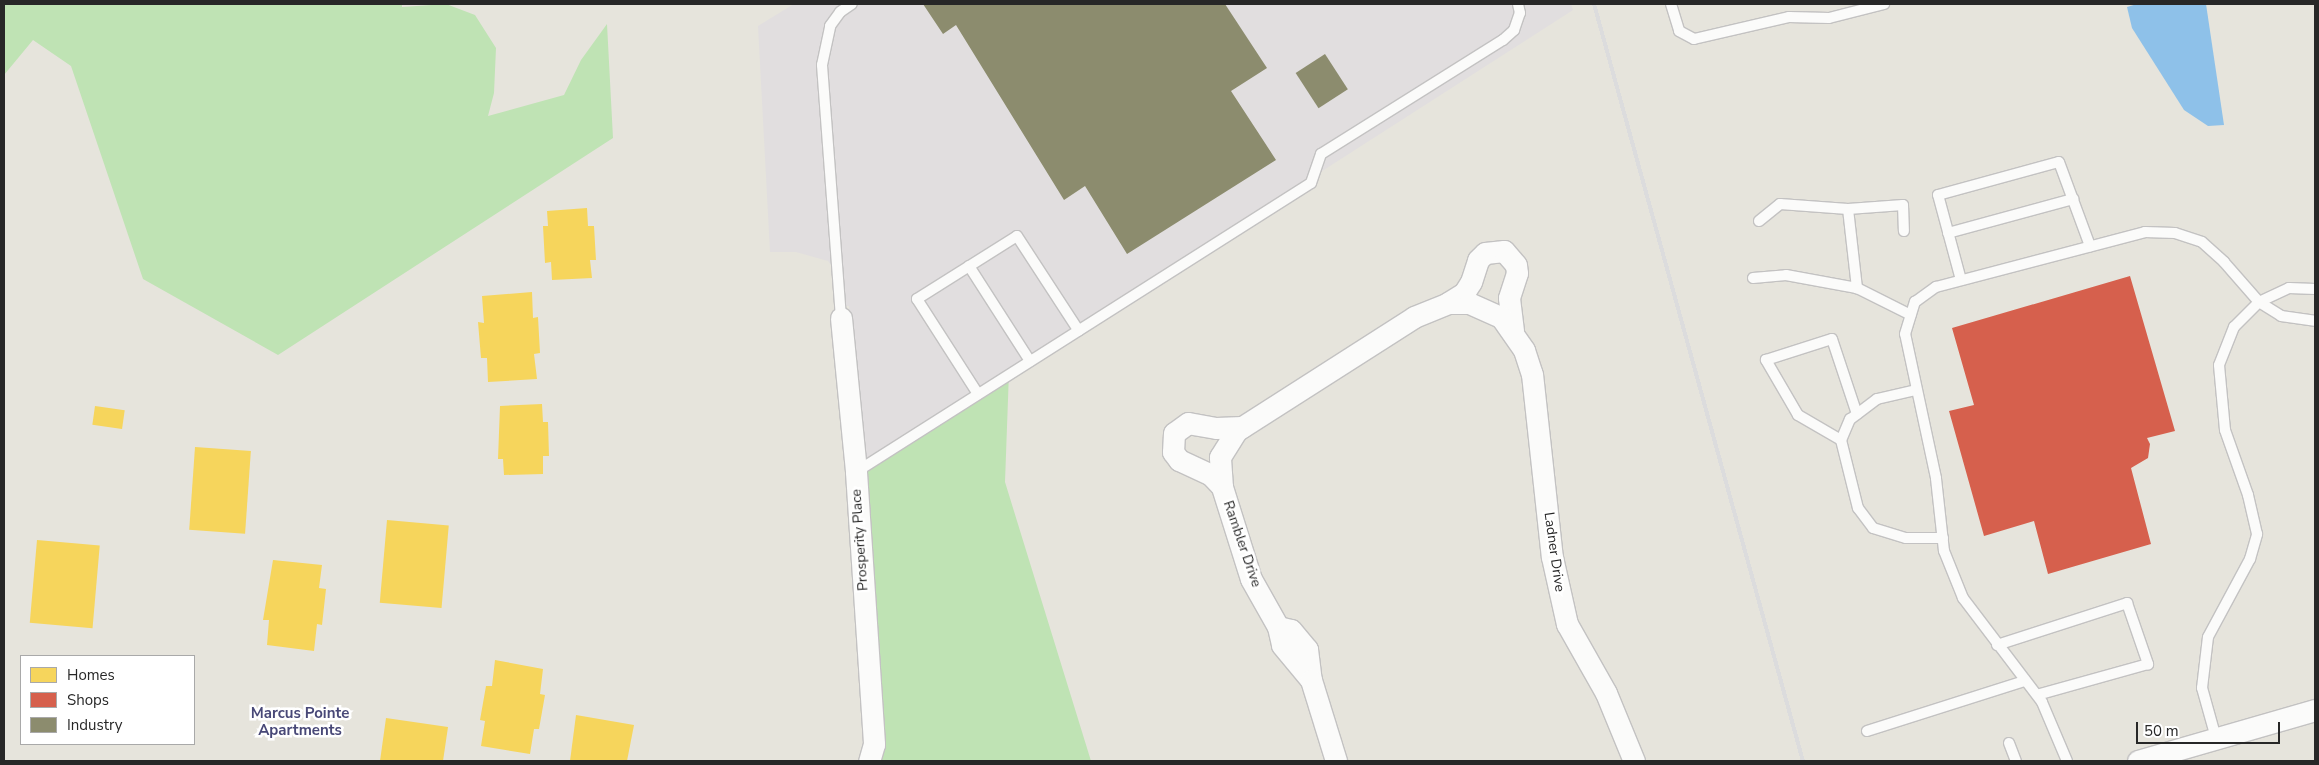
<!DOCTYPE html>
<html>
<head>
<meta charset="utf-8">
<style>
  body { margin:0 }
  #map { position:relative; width:2319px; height:765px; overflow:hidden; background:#e6e4dc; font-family:"Nunito Sans",sans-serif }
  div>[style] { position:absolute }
  .industrial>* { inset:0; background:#e1dedf }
  .green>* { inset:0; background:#bfe3b4 }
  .water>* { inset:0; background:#8ec1e9 }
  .homes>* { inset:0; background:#f6d55c; transform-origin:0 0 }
  .shops>* { inset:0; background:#d6604d }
  .industry>* { inset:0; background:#8c8c6e; transform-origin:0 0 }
  .roads { filter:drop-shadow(1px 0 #c3c2c2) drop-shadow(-1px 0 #c3c2c2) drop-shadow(0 1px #c3c2c2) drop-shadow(0 -1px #c3c2c2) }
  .service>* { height:10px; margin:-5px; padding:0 5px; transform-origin:5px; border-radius:5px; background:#fbfbfa }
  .minor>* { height:21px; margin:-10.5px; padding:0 10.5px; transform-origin:10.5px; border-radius:10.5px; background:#fbfbfa }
  .rail>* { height:4px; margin:-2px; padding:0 2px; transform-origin:2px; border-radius:2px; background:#dcdcdd }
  span { translate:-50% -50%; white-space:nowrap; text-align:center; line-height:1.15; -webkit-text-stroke:5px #fff; paint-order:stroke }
  .street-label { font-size:14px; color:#272727 }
  .neighbourhood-label { font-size:15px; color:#484877; font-weight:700 }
  .frame { position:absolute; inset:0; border:5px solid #272727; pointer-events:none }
  .legend { position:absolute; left:20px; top:655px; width:175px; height:90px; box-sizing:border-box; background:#fff; border:1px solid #a9a9a9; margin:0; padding:6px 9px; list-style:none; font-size:15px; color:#272727 }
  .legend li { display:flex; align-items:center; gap:10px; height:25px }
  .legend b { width:25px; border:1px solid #a9a9a9 }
  .scale { position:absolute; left:2136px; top:722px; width:144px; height:22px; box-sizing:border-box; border:2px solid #272727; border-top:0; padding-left:6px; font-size:15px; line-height:18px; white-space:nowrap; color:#272727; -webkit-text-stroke:4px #fff; paint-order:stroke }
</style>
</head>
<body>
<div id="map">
  <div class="industrial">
    <div style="clip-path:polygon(794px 4px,1571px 4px,1573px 10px,942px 415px,865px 468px,849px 306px,843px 306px,841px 278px,828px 261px,796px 252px,770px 252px,758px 26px)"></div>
  </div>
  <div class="green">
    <div style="clip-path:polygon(4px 4px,402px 4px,402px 7px,446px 4px,475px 15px,496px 48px,494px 93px,488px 116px,564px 95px,581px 60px,607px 24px,613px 138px,278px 355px,143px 279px,71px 66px,33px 40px,4px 75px)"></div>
    <div style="clip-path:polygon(1009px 372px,1005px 482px,1091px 761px,879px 761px,865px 468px)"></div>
  </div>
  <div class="water">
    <div style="clip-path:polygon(2137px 4px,2206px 4px,2224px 125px,2208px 126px,2184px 110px,2132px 28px,2127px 7px)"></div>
  </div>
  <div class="homes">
    <div style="clip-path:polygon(587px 208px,588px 226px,594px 226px,596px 260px,590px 260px,592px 278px,552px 280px,551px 262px,545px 263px,543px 226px,548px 226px,547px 211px)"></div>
    <div style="clip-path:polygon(532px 292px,533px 318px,538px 317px,540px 353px,534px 354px,537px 379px,488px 382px,487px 358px,481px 358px,478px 322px,484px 323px,482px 296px)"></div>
    <div style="clip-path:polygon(542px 404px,543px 422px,548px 422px,549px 456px,543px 456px,543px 474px,504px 475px,503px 459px,498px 459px,500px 406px)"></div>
    <div style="left:95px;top:406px;width:30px;height:19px;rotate:8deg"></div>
    <div style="left:195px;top:447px;width:56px;height:83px;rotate:4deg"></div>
    <div style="left:387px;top:520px;width:62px;height:83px;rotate:5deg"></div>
    <div style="left:37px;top:540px;width:63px;height:83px;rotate:5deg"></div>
    <div style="clip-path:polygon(273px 560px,322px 565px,319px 588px,326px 589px,322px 625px,317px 624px,314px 651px,267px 645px,269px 620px,263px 620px)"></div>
    <div style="clip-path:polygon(495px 660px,543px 669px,540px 694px,545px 695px,539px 729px,534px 729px,530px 754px,481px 746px,485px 721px,480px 720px,486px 686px,492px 686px)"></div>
    <div style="clip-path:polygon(576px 715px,634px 725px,627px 761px,570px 761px)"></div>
    <div style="clip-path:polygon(386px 718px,448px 727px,443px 761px,380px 761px)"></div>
  </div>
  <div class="shops">
    <div style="clip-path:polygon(2130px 276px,2175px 431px,2147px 438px,2150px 444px,2148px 458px,2131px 468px,2151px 544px,2048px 574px,2034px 521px,1984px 536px,1949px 411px,1974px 405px,1952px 328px)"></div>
  </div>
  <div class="industry">
    <div style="clip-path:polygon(923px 4px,1225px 4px,1267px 68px,1231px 91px,1276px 160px,1127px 254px,1085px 186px,1064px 200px,956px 25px,943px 34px)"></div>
    <div style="left:1325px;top:54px;width:42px;height:35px;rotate:57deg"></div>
  </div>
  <div class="roads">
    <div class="service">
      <div style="left:1671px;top:4px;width:28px;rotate:73deg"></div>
      <div style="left:1679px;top:31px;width:17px;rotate:28deg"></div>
      <div style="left:1694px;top:39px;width:98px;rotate:-13deg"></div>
      <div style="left:1789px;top:17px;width:40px;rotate:1.4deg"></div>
      <div style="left:1829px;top:18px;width:57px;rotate:-14.3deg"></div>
      <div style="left:1848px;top:209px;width:55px;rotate:-4.2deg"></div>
      <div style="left:1903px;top:205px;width:26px;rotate:88deg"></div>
      <div style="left:1759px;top:221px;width:27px;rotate:-39deg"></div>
      <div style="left:1780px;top:204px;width:68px;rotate:4.2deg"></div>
      <div style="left:1848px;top:209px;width:80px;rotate:83.5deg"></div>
      <div style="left:1948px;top:233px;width:130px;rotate:-15.2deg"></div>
      <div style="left:969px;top:266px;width:113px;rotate:57.3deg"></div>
      <div style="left:1753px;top:278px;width:33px;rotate:-5deg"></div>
      <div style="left:1786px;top:275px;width:72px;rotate:10.4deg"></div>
      <div style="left:1857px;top:288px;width:60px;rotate:26.6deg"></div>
      <div style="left:1961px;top:280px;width:88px;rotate:-105.1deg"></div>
      <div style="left:1938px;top:195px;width:125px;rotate:-15.3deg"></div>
      <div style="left:2059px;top:162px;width:90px;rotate:69.7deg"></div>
      <div style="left:841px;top:318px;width:254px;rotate:-94.3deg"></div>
      <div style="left:822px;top:65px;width:40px;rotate:-78deg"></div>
      <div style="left:830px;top:26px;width:17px;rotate:-54deg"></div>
      <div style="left:840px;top:12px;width:14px;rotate:-34deg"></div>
      <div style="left:1916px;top:390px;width:40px;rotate:167deg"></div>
      <div style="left:1877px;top:399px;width:34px;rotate:143deg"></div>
      <div style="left:1850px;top:419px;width:23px;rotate:113deg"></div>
      <div style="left:1841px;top:440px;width:70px;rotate:76deg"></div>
      <div style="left:1858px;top:508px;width:25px;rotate:53deg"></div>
      <div style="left:1873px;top:528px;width:34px;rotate:17deg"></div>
      <div style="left:1906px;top:538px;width:37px"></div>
      <div style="left:978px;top:394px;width:113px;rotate:-122.7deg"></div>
      <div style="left:917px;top:299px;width:118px;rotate:-32.2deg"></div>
      <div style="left:1017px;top:236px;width:113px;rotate:56.9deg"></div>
      <div style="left:1841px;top:440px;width:50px;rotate:-149.8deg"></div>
      <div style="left:1798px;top:415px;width:64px;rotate:-120.2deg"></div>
      <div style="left:1766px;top:360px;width:69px;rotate:-17.7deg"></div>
      <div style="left:1832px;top:339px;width:79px;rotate:71.6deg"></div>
      <div style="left:856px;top:472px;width:539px;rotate:-32.42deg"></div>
      <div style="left:1311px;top:183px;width:31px;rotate:-71deg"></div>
      <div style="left:1321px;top:154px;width:215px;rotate:-32.1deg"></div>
      <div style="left:1503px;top:40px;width:15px;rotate:-42deg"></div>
      <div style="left:1514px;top:30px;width:18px;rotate:-71deg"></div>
      <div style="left:1520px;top:13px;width:9px;rotate:-103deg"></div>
      <div style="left:1997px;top:645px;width:137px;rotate:-17.9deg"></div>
      <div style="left:2127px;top:603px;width:65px;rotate:71deg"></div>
      <div style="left:2148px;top:664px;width:115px;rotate:164.4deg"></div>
      <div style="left:1867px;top:731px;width:166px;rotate:-17.6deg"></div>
      <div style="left:2216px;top:738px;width:52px;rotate:-105.6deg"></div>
      <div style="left:2202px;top:688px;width:51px;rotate:-83.3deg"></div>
      <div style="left:2208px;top:637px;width:89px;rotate:-61.7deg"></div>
      <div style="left:2250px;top:559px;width:26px;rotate:-74deg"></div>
      <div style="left:2257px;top:534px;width:40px;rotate:-103deg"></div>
      <div style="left:2248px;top:495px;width:69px;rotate:-109.5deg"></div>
      <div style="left:2225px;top:430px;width:65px;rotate:-95.3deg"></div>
      <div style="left:2219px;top:365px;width:41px;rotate:-68.5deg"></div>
      <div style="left:2234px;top:327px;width:35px;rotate:-45deg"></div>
      <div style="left:2259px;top:302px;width:33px;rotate:-25deg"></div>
      <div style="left:2289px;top:288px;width:26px;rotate:2deg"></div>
      <div style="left:2009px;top:743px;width:19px;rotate:69deg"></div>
      <div style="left:2067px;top:761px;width:64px;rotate:-113deg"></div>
      <div style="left:2042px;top:702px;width:131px;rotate:-127.2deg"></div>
      <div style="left:1963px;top:598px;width:51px;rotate:-112deg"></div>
      <div style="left:1944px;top:551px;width:73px;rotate:-96.3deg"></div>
      <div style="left:1936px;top:478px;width:147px;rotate:-102.1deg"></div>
      <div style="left:1905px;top:334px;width:34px;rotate:-73deg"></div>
      <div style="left:1915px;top:302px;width:26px;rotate:-36deg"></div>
      <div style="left:1936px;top:287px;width:216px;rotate:-14.7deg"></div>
      <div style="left:2145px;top:232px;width:30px;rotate:2deg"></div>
      <div style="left:2175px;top:233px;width:28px;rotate:18deg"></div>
      <div style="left:2202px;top:242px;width:30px;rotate:42deg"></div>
      <div style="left:2224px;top:262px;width:53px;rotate:48.8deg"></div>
      <div style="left:2259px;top:302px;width:26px;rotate:32deg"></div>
      <div style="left:2281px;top:316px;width:34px;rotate:8deg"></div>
    </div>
    <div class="minor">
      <div style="left:1448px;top:303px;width:19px;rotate:-32deg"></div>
      <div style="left:1464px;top:293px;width:13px;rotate:-58deg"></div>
      <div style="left:1471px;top:282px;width:23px;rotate:-72deg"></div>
      <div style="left:1478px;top:260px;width:10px;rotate:-45deg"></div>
      <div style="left:1485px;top:253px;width:19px;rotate:-6deg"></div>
      <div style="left:1504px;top:251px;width:18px;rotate:49deg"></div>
      <div style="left:1516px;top:265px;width:8px;rotate:83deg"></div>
      <div style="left:1517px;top:273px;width:26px;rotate:108deg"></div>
      <div style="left:1509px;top:298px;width:33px;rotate:83deg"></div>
      <div style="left:841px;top:318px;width:155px;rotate:84.4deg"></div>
      <div style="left:856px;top:472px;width:273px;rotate:86.2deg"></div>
      <div style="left:874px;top:744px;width:18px;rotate:106deg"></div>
      <div style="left:1242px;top:427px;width:26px;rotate:178deg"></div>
      <div style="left:1216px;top:428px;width:28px;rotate:-170deg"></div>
      <div style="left:1188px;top:423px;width:17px;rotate:144deg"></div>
      <div style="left:1174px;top:433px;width:19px;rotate:93deg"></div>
      <div style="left:1173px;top:452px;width:10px;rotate:53deg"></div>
      <div style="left:1179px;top:460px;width:35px;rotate:25deg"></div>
      <div style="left:1211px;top:475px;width:16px;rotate:47deg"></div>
      <div style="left:1222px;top:487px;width:96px;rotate:72.5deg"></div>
      <div style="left:1251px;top:579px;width:55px;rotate:60.6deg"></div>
      <div style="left:1278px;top:627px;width:18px;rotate:77deg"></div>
      <div style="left:1282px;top:645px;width:45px;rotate:50.4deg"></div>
      <div style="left:1222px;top:487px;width:30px;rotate:-94deg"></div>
      <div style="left:1220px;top:457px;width:31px;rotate:-58deg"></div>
      <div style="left:1236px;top:431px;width:211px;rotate:-32.6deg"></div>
      <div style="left:1414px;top:317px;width:37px;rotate:-22deg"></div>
      <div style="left:1448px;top:303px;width:21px"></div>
      <div style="left:1469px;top:303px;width:35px;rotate:24deg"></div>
      <div style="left:1501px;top:317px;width:40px;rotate:55.1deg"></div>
      <div style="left:1524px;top:350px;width:25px;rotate:72deg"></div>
      <div style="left:1532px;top:374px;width:184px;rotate:83.8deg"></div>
      <div style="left:1552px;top:557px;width:69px;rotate:77.4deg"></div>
      <div style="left:1567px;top:624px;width:79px;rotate:60.5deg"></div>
      <div style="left:1606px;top:693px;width:74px;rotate:67.6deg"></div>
      <div style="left:1278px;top:627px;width:13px;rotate:13deg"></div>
      <div style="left:1291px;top:630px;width:25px;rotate:50deg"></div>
      <div style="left:1307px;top:649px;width:31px;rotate:83deg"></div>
      <div style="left:1311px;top:680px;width:85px;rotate:72.8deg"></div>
      <div style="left:2138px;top:761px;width:184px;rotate:-16.1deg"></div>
    </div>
  </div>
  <div class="rail">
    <div style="left:1594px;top:4px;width:785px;rotate:74.57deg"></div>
  </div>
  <div class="street-label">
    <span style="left:860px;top:540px;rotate:-94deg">Prosperity Place</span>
    <span style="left:1242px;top:544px;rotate:71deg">Rambler Drive</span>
    <span style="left:1554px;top:552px;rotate:82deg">Ladner Drive</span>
  </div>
  <div class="neighbourhood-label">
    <span style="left:300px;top:722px">Marcus Pointe<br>Apartments</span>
  </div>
  <div class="frame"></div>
  <ul class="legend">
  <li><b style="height:14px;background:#f6d55c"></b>Homes</li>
  <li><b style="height:14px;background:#d6604d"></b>Shops</li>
  <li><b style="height:14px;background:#8c8c6e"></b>Industry</li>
  </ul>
  <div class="scale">50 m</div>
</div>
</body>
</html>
